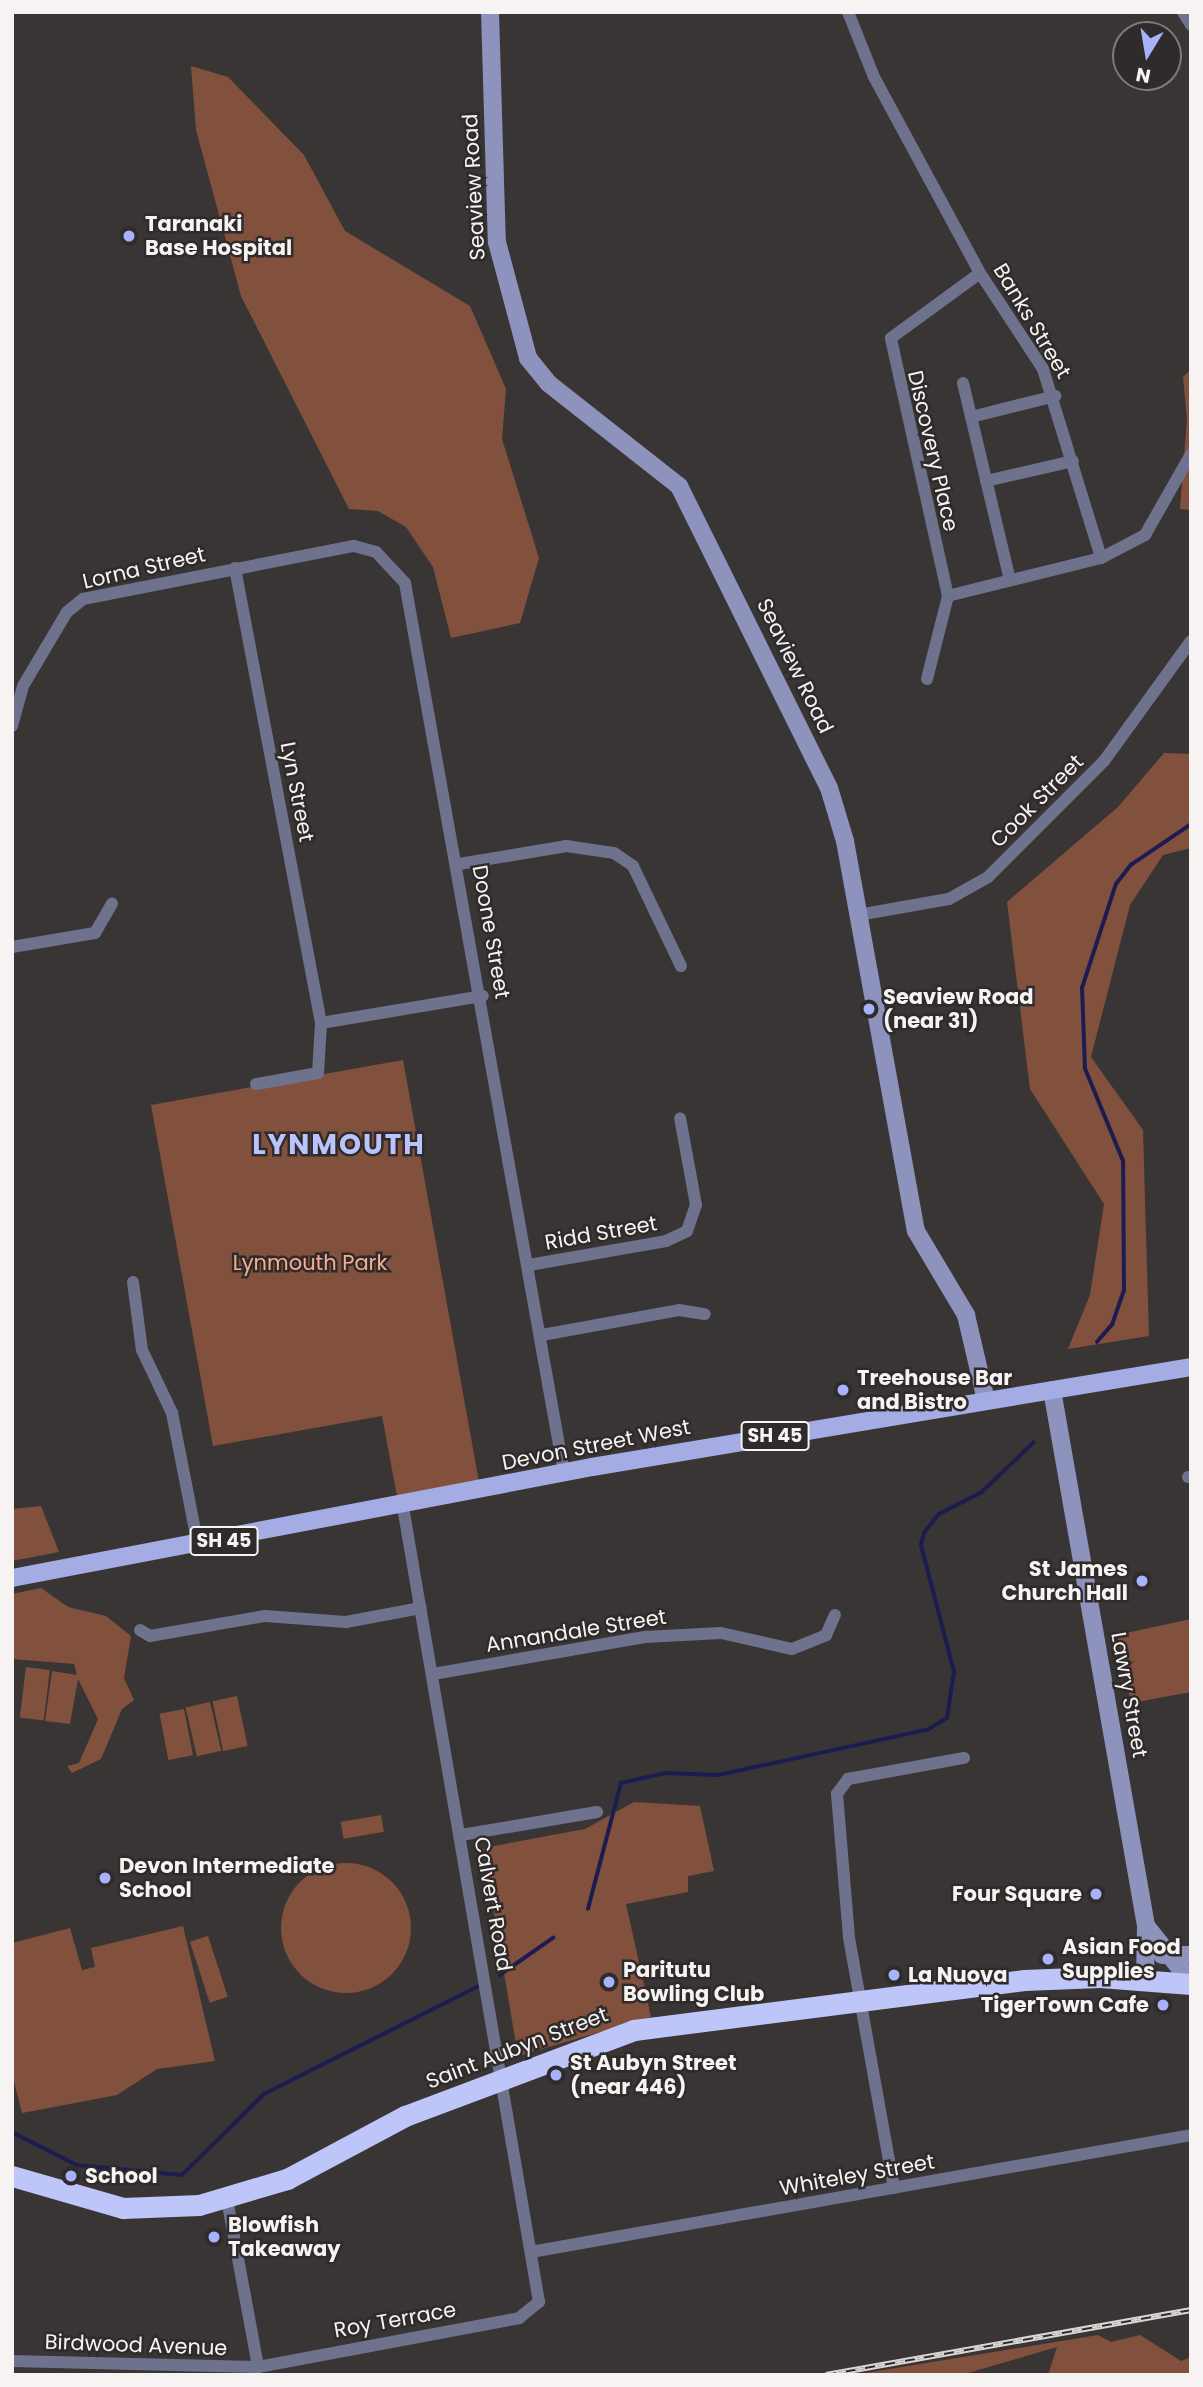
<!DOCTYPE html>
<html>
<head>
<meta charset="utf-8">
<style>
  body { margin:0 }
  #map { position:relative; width:1203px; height:2387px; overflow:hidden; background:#393534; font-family:Poppins,sans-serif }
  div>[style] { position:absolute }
  .green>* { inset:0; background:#82513e; transform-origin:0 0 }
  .round { border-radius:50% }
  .stream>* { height:3.5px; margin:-1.75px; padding:0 1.75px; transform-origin:1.75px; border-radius:1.75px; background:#1c1c50 }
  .street>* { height:12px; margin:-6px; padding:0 6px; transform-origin:6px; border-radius:6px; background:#6e728d }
  .secondary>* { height:18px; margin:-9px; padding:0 9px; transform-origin:9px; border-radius:9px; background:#8d93bd }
  .primary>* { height:18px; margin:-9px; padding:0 9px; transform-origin:9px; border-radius:9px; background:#a4ace3 }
  .highway>* { height:21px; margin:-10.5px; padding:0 10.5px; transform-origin:10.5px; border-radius:10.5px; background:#bdc5f9 }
  .rail>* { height:6px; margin-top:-3px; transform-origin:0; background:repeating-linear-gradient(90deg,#2f2b2a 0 10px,#d9d6d5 0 20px); box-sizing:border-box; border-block:2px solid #d9d6d5 }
  .dots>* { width:19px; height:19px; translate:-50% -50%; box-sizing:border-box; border:4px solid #2f2b2a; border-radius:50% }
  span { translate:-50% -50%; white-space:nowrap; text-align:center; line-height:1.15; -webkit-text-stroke:5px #2f2b2a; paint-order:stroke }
  .shield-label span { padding:2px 5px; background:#2f2b2a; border:2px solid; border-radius:5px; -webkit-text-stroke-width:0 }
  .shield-label { font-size:19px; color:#f6f3f2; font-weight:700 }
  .street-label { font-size:21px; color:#f6f3f2 }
  .poi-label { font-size:21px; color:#f6f3f2; font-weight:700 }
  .left { translate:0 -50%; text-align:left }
  .right { translate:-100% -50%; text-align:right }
  .park-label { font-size:21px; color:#f9ad90 }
  .district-label { font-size:28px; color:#bbc3fc; font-weight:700; letter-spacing:2px }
  .frame { position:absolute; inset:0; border:14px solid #f6f3f2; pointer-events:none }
  .north { position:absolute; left:1112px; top:21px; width:70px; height:70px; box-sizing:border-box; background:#2f2b2a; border:2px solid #7f7b7a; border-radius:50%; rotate:191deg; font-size:19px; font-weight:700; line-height:28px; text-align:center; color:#f6f3f2 }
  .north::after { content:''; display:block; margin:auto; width:24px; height:32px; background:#a7b1fc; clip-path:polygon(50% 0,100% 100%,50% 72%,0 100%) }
</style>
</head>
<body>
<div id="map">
  <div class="green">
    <div style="clip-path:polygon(191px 66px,228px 77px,304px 155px,345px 231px,470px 306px,506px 389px,502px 439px,539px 558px,520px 623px,451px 638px,433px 567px,406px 527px,378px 511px,349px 509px,241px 296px,196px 130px)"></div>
    <div style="clip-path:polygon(1191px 369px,1191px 510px,1180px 509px,1187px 419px,1183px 377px)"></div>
    <div style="clip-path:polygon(1164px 753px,1191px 754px,1191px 848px,1163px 855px,1130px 905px,1091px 1057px,1143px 1130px,1149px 1336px,1068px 1349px,1090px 1295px,1104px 1204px,1030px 1089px,1007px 902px,1118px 807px)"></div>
    <div style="clip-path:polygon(403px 1060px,479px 1482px,397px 1496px,382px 1416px,213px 1446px,151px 1105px)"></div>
    <div style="clip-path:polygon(41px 1506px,59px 1552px,12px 1561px,12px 1509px)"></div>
    <div style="clip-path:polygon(41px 1588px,68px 1607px,106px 1616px,131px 1636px,124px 1678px,134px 1700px,122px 1709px,101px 1759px,72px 1773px,67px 1766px,79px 1763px,98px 1719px,78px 1679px,70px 1724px,45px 1721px,52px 1671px,77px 1675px,74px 1664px,12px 1659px,12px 1594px)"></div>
    <div style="clip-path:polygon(1191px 1619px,1191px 1692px,1131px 1703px,1117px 1635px)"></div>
    <div style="left:26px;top:1667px;width:24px;height:51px;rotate:7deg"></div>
    <div style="left:237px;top:1696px;width:51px;height:25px;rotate:78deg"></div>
    <div style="left:210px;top:1702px;width:50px;height:25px;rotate:77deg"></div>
    <div style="left:184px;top:1709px;width:47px;height:25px;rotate:79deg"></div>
    <div style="clip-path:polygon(634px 1802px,700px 1806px,714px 1871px,688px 1876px,688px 1892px,626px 1904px,651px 2017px,518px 2056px,483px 1848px,585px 1829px)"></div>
    <div style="left:381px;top:1815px;width:17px;height:41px;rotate:80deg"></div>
    <div class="round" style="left:281px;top:1863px;width:130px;height:130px"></div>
    <div style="clip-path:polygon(183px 1926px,215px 2061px,157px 2069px,117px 2095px,22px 2113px,12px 2074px,12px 1943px,70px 1928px,82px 1970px,95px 1967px,91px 1948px)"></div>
    <div style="left:208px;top:1936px;width:64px;height:19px;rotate:72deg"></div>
    <div style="clip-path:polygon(1098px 2335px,1111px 2342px,1140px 2335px,1181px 2361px,1191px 2357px,1191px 2375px,1048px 2375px,1057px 2347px,961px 2375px,853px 2375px)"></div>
  </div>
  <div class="stream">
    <div style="left:1097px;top:1342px;width:23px;rotate:-49deg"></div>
    <div style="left:1112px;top:1325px;width:36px;rotate:-71deg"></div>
    <div style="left:1124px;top:1291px;width:130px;rotate:-90.4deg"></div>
    <div style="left:1123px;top:1161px;width:100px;rotate:-112.4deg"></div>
    <div style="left:1085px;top:1069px;width:81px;rotate:-92.1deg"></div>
    <div style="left:1082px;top:988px;width:109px;rotate:-71.9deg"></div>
    <div style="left:1116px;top:884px;width:24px;rotate:-52deg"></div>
    <div style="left:1131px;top:865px;width:73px;rotate:-34.3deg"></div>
    <div style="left:588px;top:1909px;width:130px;rotate:-75.3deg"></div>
    <div style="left:621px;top:1783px;width:46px;rotate:-12.5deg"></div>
    <div style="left:666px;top:1773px;width:52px;rotate:2.2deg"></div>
    <div style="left:718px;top:1775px;width:214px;rotate:-12.2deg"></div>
    <div style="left:927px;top:1730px;width:23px;rotate:-31deg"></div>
    <div style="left:947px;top:1718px;width:47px;rotate:-81.3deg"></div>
    <div style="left:954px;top:1672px;width:131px;rotate:-104.6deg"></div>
    <div style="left:921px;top:1545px;width:12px;rotate:-76deg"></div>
    <div style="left:924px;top:1533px;width:24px;rotate:-52deg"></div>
    <div style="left:939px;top:1514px;width:48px;rotate:-27.1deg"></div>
    <div style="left:982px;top:1492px;width:71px;rotate:-43.9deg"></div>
    <div style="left:500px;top:1975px;width:65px;rotate:-34.9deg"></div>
    <div style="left:12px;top:2132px;width:73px;rotate:26.9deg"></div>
    <div style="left:77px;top:2165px;width:105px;rotate:5.4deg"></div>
    <div style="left:182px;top:2175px;width:115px;rotate:-44.6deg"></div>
    <div style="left:264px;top:2094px;width:241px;rotate:-26.7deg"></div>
  </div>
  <div class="street">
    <div style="left:848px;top:12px;width:70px;rotate:68.2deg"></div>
    <div style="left:874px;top:77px;width:223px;rotate:61.6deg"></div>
    <div style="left:980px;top:273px;width:115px;rotate:56.7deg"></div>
    <div style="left:1043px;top:369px;width:198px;rotate:72.9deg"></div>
    <div style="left:1101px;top:558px;width:158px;rotate:166.1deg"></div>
    <div style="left:1183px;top:12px;width:15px;rotate:58deg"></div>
    <div style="left:963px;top:383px;width:203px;rotate:76.6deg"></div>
    <div style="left:971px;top:417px;width:87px;rotate:-14deg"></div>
    <div style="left:986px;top:481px;width:89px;rotate:-12.9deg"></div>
    <div style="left:1101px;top:558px;width:50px;rotate:-27.6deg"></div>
    <div style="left:1145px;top:535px;width:93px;rotate:-60.4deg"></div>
    <div style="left:235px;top:568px;width:463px;rotate:79.3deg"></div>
    <div style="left:321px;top:1023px;width:50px;rotate:93.4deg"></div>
    <div style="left:318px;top:1073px;width:63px;rotate:169.9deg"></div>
    <div style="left:927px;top:679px;width:86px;rotate:-75.8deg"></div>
    <div style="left:948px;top:596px;width:264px;rotate:-102.5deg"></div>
    <div style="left:891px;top:338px;width:110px;rotate:-36.1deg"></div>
    <div style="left:12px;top:726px;width:41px;rotate:-74.6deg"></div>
    <div style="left:23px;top:686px;width:86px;rotate:-59.3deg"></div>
    <div style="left:67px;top:612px;width:21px;rotate:-39deg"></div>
    <div style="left:83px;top:599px;width:276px;rotate:-11.1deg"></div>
    <div style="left:354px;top:546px;width:23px;rotate:15deg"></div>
    <div style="left:376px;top:552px;width:42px;rotate:46.9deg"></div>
    <div style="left:405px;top:583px;width:904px;rotate:79.87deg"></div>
    <div style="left:459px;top:864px;width:109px;rotate:-9.5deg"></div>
    <div style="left:566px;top:846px;width:49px;rotate:8.3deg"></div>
    <div style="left:614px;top:853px;width:23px;rotate:34deg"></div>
    <div style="left:633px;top:866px;width:111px;rotate:64.4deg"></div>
    <div style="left:858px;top:915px;width:92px;rotate:-10deg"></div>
    <div style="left:949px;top:899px;width:45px;rotate:-29.4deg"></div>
    <div style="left:988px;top:877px;width:164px;rotate:-45deg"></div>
    <div style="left:1104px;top:761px;width:148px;rotate:-54.1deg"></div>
    <div style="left:12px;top:947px;width:84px;rotate:-9.6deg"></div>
    <div style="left:95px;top:933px;width:34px;rotate:-60deg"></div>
    <div style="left:321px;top:1023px;width:164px;rotate:-9.5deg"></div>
    <div style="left:529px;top:1265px;width:139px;rotate:-9.9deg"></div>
    <div style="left:666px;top:1241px;width:23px;rotate:-25deg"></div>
    <div style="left:687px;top:1231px;width:28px;rotate:-71deg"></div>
    <div style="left:696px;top:1205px;width:88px;rotate:-100.4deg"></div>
    <div style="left:133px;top:1282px;width:69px;rotate:82.5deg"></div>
    <div style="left:142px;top:1350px;width:70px;rotate:64.5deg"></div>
    <div style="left:172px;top:1413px;width:136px;rotate:78.9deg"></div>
    <div style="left:542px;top:1335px;width:139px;rotate:-10.3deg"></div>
    <div style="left:679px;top:1310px;width:26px;rotate:9deg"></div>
    <div style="left:1188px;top:1477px;width:3px"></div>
    <div style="left:140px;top:1630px;width:12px;rotate:31deg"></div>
    <div style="left:150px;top:1636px;width:117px;rotate:-9.9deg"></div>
    <div style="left:265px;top:1616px;width:81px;rotate:4.2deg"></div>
    <div style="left:346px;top:1622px;width:76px;rotate:-10.6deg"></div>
    <div style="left:433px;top:1674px;width:215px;rotate:-9.9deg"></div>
    <div style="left:645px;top:1637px;width:76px;rotate:-3deg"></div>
    <div style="left:721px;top:1633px;width:73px;rotate:12.7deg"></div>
    <div style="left:792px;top:1649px;width:37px;rotate:-22deg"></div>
    <div style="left:826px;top:1635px;width:22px;rotate:-66deg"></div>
    <div style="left:461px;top:1835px;width:138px;rotate:-9.6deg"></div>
    <div style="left:894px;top:2188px;width:255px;rotate:-100.2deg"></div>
    <div style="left:849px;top:1937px;width:144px;rotate:-94.8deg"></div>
    <div style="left:837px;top:1794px;width:19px;rotate:-54deg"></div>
    <div style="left:848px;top:1779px;width:118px;rotate:-10.3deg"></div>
    <div style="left:227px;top:2199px;width:171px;rotate:79.5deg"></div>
    <div style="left:531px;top:2252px;width:670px;rotate:-10.05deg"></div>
    <div style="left:12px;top:2361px;width:246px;rotate:1.4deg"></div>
    <div style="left:258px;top:2367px;width:266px;rotate:-10.6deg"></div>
    <div style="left:519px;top:2318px;width:26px;rotate:-39deg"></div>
    <div style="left:539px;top:2302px;width:807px;rotate:-99.71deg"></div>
  </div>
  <div class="secondary">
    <div style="left:490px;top:12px;width:230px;rotate:88.3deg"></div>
    <div style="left:497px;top:242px;width:120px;rotate:75deg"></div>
    <div style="left:528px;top:358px;width:32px;rotate:51deg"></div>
    <div style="left:548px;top:383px;width:167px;rotate:38.2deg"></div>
    <div style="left:679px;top:486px;width:337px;rotate:63.6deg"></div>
    <div style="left:829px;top:788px;width:55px;rotate:73.2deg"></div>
    <div style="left:845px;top:841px;width:396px;rotate:79.7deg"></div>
    <div style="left:916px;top:1231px;width:98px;rotate:59.2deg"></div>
    <div style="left:966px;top:1315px;width:87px;rotate:76.8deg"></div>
    <div style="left:1052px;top:1390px;width:544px;rotate:80.05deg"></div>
    <div style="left:1146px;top:1926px;width:54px;rotate:91.1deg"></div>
    <div style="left:1146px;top:1926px;width:59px;rotate:51.2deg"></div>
    <div style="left:1162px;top:1955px;width:29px"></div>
  </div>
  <div class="primary">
    <div style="left:12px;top:1578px;width:591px;rotate:-10.83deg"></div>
    <div style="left:592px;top:1467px;width:607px;rotate:-9.48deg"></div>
  </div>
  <div class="highway">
    <div style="left:12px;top:2176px;width:116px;rotate:16.1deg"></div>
    <div style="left:123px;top:2208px;width:76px;rotate:-2.3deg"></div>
    <div style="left:199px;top:2205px;width:92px;rotate:-16.5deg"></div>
    <div style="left:287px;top:2179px;width:134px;rotate:-28.1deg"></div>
    <div style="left:405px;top:2116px;width:245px;rotate:-20.6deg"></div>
    <div style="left:634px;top:2030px;width:393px;rotate:-7.3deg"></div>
    <div style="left:1024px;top:1980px;width:76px;rotate:-2.3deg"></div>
    <div style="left:1100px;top:1977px;width:91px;rotate:4.4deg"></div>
  </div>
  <div class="rail">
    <div style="left:826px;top:2375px;width:371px;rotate:-10.1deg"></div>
  </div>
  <div class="dots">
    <div style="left:129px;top:236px;background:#a7b1fc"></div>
    <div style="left:869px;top:1009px;background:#a7b1fc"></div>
    <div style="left:843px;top:1390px;background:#a7b1fc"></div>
    <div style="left:1142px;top:1581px;background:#a7b1fc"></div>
    <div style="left:105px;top:1878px;background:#a7b1fc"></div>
    <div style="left:1096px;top:1894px;background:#a7b1fc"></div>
    <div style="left:1048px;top:1959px;background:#a7b1fc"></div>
    <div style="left:894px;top:1975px;background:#a7b1fc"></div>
    <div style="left:609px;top:1982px;background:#a7b1fc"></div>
    <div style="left:1163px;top:2005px;background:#a7b1fc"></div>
    <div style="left:556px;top:2075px;background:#a7b1fc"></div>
    <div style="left:71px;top:2176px;background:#a7b1fc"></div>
    <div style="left:214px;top:2237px;background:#a7b1fc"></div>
  </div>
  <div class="shield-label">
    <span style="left:775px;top:1436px">SH 45</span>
    <span style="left:224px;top:1541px">SH 45</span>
  </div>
  <div class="street-label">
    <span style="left:474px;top:187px;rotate:-93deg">Seaview Road</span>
    <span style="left:1032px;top:321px;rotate:59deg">Banks Street</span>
    <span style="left:933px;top:451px;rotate:77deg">Discovery Place</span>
    <span style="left:144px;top:568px;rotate:-13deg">Lorna Street</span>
    <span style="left:795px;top:666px;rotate:64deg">Seaview Road</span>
    <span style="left:297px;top:792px;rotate:79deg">Lyn Street</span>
    <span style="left:1037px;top:801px;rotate:-45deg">Cook Street</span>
    <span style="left:491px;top:932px;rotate:80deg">Doone Street</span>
    <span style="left:601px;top:1233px;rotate:-10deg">Ridd Street</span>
    <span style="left:596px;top:1445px;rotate:-11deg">Devon Street West</span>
    <span style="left:576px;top:1631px;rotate:-9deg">Annandale Street</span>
    <span style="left:1129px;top:1695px;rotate:80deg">Lawry Street</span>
    <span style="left:493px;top:1904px;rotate:80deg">Calvert Road</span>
    <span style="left:517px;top:2048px;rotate:-21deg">Saint Aubyn Street</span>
    <span style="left:857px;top:2175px;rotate:-10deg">Whiteley Street</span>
    <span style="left:395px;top:2320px;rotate:-10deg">Roy Terrace</span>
    <span style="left:136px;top:2345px;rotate:2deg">Birdwood Avenue</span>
  </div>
  <div class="poi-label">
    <span class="left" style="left:145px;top:236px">Taranaki<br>Base Hospital</span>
    <span class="left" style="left:883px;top:1009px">Seaview Road<br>(near 31)</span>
    <span class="left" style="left:857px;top:1390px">Treehouse Bar<br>and Bistro</span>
    <span class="right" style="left:1128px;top:1581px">St James<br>Church Hall</span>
    <span class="left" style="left:119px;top:1878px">Devon Intermediate<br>School</span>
    <span class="right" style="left:1082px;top:1894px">Four Square</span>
    <span class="left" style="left:1062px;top:1959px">Asian Food<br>Supplies</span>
    <span class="left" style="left:623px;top:1982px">Paritutu<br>Bowling Club</span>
    <span class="left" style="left:908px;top:1975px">La Nuova</span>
    <span class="right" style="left:1149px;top:2005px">TigerTown Cafe</span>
    <span class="left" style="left:570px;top:2075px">St Aubyn Street<br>(near 446)</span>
    <span class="left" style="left:85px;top:2176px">School</span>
    <span class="left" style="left:228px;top:2237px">Blowfish<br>Takeaway</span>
  </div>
  <div class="park-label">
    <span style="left:310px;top:1263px">Lynmouth Park</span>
  </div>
  <div class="district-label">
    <span style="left:339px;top:1145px">LYNMOUTH</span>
  </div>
  <div class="frame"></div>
  <div class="north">N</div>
</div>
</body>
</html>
